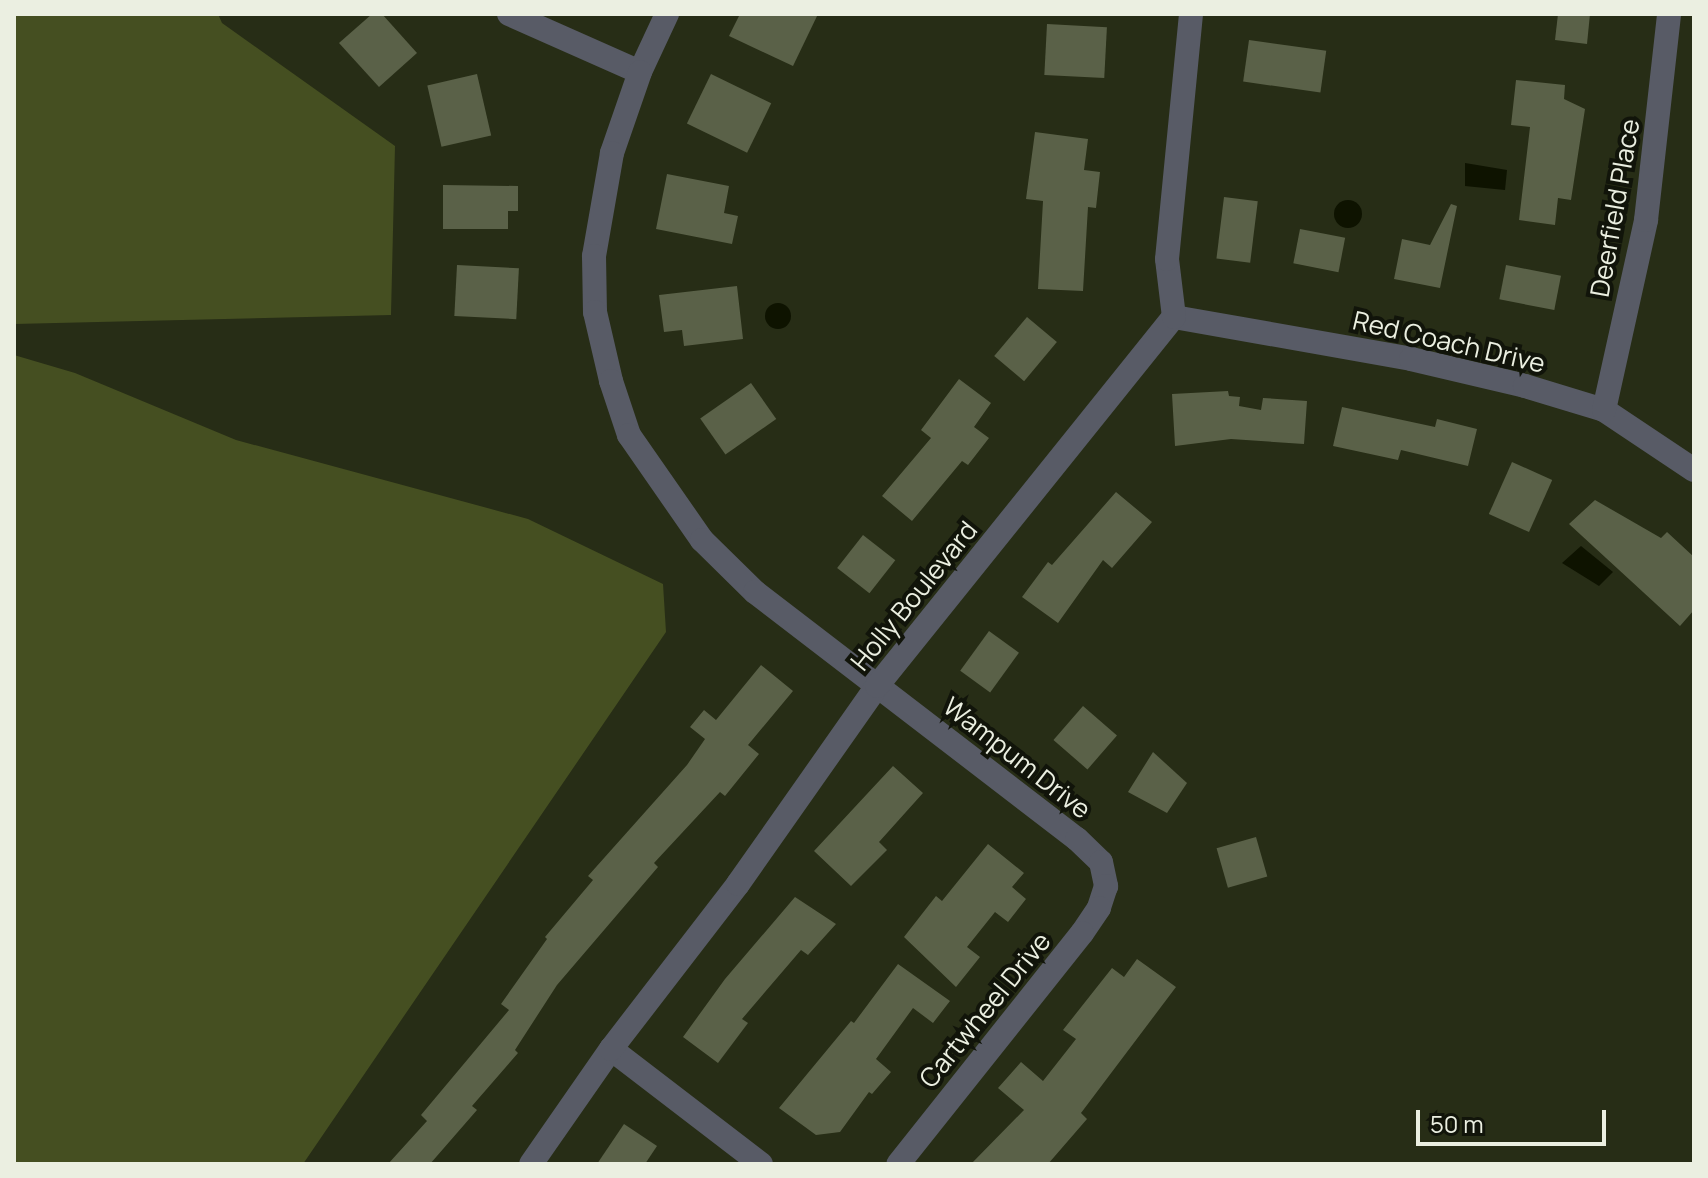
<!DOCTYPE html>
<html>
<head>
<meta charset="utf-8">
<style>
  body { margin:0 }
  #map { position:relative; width:1708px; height:1178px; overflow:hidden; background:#272d16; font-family:Manrope,sans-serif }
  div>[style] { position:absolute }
  .green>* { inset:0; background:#454f21 }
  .water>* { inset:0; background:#0e1300 }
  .round { border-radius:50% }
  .building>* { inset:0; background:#5a6148; transform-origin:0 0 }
  .minor>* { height:24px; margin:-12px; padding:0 12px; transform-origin:12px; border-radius:12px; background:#585b66 }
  span { translate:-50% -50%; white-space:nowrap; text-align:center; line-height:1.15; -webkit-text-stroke:8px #11140a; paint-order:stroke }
  .street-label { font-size:26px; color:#ebefe1 }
  .frame { position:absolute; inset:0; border:16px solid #ebefe1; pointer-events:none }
  .scale { position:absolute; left:1416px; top:1110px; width:190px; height:36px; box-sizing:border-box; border:4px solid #ebefe1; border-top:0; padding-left:10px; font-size:24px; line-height:28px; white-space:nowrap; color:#ebefe1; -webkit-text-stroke:6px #11140a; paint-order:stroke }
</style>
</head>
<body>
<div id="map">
  <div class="green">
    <div style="clip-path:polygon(14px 14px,218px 14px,222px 23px,395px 146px,391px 315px,14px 324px)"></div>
    <div style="clip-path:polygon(14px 355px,75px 373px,236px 440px,528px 519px,663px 584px,666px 632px,303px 1164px,14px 1164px)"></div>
  </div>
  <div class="water">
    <div style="clip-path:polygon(1465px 163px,1507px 170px,1505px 190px,1465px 186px)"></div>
    <div class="round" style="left:1334px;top:200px;width:28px;height:28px"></div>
    <div class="round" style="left:765px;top:303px;width:26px;height:26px"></div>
    <div style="clip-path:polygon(1581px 546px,1613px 572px,1599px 586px,1562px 563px)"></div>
  </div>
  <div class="building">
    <div style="clip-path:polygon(372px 14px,382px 14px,417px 53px,379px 87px,339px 43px)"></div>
    <div style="clip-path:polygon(740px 14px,818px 14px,793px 66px,729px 36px)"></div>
    <div style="clip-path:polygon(1558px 14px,1590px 14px,1587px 44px,1555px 40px)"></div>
    <div style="left:1047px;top:24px;width:60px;height:51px;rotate:3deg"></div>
    <div style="left:1249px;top:40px;width:78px;height:42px;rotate:8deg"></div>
    <div style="left:477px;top:74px;width:63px;height:51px;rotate:77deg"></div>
    <div style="left:711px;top:74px;width:67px;height:55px;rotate:26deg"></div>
    <div style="clip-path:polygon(1516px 80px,1565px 85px,1564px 99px,1585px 109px,1571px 200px,1558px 198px,1555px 225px,1519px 220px,1530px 127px,1511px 125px)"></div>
    <div style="clip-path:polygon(1035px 132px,1088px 139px,1084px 170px,1100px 172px,1096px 208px,1088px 207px,1083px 291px,1038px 289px,1043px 201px,1026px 199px)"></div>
    <div style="clip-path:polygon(667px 174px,729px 186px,724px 213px,738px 216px,732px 244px,656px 229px)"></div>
    <div style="clip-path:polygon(443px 185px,518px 186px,518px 211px,508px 211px,508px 229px,443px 229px)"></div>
    <div style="left:1224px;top:197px;width:34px;height:62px;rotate:7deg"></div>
    <div style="clip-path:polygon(1451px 204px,1457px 206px,1440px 288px,1394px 279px,1402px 239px,1430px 245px)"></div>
    <div style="left:1300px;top:229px;width:46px;height:35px;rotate:11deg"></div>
    <div style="left:457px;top:265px;width:62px;height:51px;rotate:3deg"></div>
    <div style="left:1506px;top:265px;width:56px;height:35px;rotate:11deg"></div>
    <div style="clip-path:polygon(737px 286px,743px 339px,684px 346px,682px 330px,664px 332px,659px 295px)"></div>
    <div style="left:1027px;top:317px;width:39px;height:51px;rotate:40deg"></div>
    <div style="clip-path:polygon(959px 379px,991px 403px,974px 427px,989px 438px,968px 465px,962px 461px,912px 521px,882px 496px,931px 438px,921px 430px)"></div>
    <div style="left:751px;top:383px;width:44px;height:62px;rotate:55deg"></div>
    <div style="clip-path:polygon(1228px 391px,1229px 396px,1240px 397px,1239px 406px,1261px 410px,1263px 398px,1307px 401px,1304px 444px,1231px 439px,1175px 446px,1172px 394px)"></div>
    <div style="clip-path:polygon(1342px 407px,1435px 427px,1437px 419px,1477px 429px,1468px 466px,1401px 450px,1398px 460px,1333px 446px)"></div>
    <div style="left:1512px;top:462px;width:44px;height:57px;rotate:24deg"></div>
    <div style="clip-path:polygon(1116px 492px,1152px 522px,1112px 568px,1103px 560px,1058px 623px,1022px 597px,1048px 562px,1052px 565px)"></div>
    <div style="clip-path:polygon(1595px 500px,1661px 538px,1667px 532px,1694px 557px,1694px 610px,1680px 626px,1569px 524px)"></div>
    <div style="left:863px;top:535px;width:41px;height:42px;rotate:38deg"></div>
    <div style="left:989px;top:631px;width:37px;height:49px;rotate:36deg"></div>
    <div style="clip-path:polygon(761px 665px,793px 691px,748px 745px,759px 754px,725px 796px,720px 792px,654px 863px,658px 867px,557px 985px,515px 1050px,518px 1053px,472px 1106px,477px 1110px,430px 1164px,388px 1164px,427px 1121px,421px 1115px,509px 1010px,501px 1004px,547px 939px,545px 937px,593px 880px,588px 876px,687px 765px,705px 739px,690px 727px,704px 710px,716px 720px)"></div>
    <div style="left:1083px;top:706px;width:45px;height:45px;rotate:41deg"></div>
    <div style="clip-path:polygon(1153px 752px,1187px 783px,1167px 813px,1128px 792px)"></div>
    <div style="clip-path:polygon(893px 766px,923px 793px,879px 842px,887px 850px,851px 886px,814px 851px)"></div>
    <div style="left:1256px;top:837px;width:41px;height:41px;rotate:74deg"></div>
    <div style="clip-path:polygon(988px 844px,1024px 873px,1012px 887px,1026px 899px,1008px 922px,995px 912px,967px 947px,980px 957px,956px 987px,904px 937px,936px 896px,942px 901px)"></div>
    <div style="clip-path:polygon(795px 897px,836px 924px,808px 955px,801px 950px,742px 1019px,748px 1023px,718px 1063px,683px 1037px,725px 979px)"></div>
    <div style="clip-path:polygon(1137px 959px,1176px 987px,1081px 1113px,1087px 1119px,1048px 1164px,971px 1164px,1024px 1110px,998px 1088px,1021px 1062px,1043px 1081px,1076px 1039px,1063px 1030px,1112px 968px,1124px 977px)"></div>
    <div style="clip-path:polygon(898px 964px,950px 1001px,933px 1023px,913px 1008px,876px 1059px,891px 1072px,872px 1094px,869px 1092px,840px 1132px,816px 1135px,779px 1108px,851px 1021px,854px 1023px)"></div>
    <div style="clip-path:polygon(624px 1124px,657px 1146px,645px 1164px,597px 1164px)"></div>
  </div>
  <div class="minor">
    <div style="left:509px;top:14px;width:143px;rotate:23.9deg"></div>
    <div style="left:667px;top:14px;width:64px;rotate:115deg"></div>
    <div style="left:640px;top:72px;width:86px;rotate:109.1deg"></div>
    <div style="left:612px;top:153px;width:105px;rotate:99.9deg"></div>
    <div style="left:594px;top:256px;width:56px;rotate:89deg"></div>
    <div style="left:595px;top:312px;width:71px;rotate:76.9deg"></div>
    <div style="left:611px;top:381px;width:57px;rotate:71.6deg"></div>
    <div style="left:629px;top:435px;width:128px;rotate:55.2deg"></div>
    <div style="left:702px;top:540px;width:74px;rotate:44.5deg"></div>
    <div style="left:755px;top:592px;width:406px;rotate:37.5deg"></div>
    <div style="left:1077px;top:839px;width:33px;rotate:44deg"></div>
    <div style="left:1101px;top:862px;width:25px;rotate:78deg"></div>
    <div style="left:1106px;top:886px;width:23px;rotate:108deg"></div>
    <div style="left:1099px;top:908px;width:30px;rotate:124deg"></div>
    <div style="left:1082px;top:933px;width:295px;rotate:128.5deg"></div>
    <div style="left:1174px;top:317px;width:241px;rotate:10deg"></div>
    <div style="left:1411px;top:359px;width:117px;rotate:13.3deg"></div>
    <div style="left:1525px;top:386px;width:83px;rotate:16.9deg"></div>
    <div style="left:1604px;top:410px;width:108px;rotate:33.7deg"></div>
    <div style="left:1604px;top:410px;width:195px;rotate:-77.5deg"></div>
    <div style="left:1646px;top:220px;width:207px;rotate:-83.6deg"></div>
    <div style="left:611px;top:1049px;width:189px;rotate:37.5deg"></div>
    <div style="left:531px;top:1164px;width:140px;rotate:-55.2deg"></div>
    <div style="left:611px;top:1049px;width:208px;rotate:-52.4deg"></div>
    <div style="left:738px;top:884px;width:242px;rotate:-54.9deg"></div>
    <div style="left:877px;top:686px;width:474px;rotate:-51.2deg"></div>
    <div style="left:1174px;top:317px;width:58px;rotate:-96.9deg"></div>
    <div style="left:1167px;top:259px;width:246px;rotate:-84.4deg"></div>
  </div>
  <div class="street-label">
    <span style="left:1615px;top:208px;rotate:-80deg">Deerfield Place</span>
    <span style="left:1449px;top:342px;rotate:13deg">Red Coach Drive</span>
    <span style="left:914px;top:596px;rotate:-51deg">Holly Boulevard</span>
    <span style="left:1017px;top:758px;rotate:38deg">Wampum Drive</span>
    <span style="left:985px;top:1010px;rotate:-51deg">Cartwheel Drive</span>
  </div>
  <div class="frame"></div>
  <div class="scale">50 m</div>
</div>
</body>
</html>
